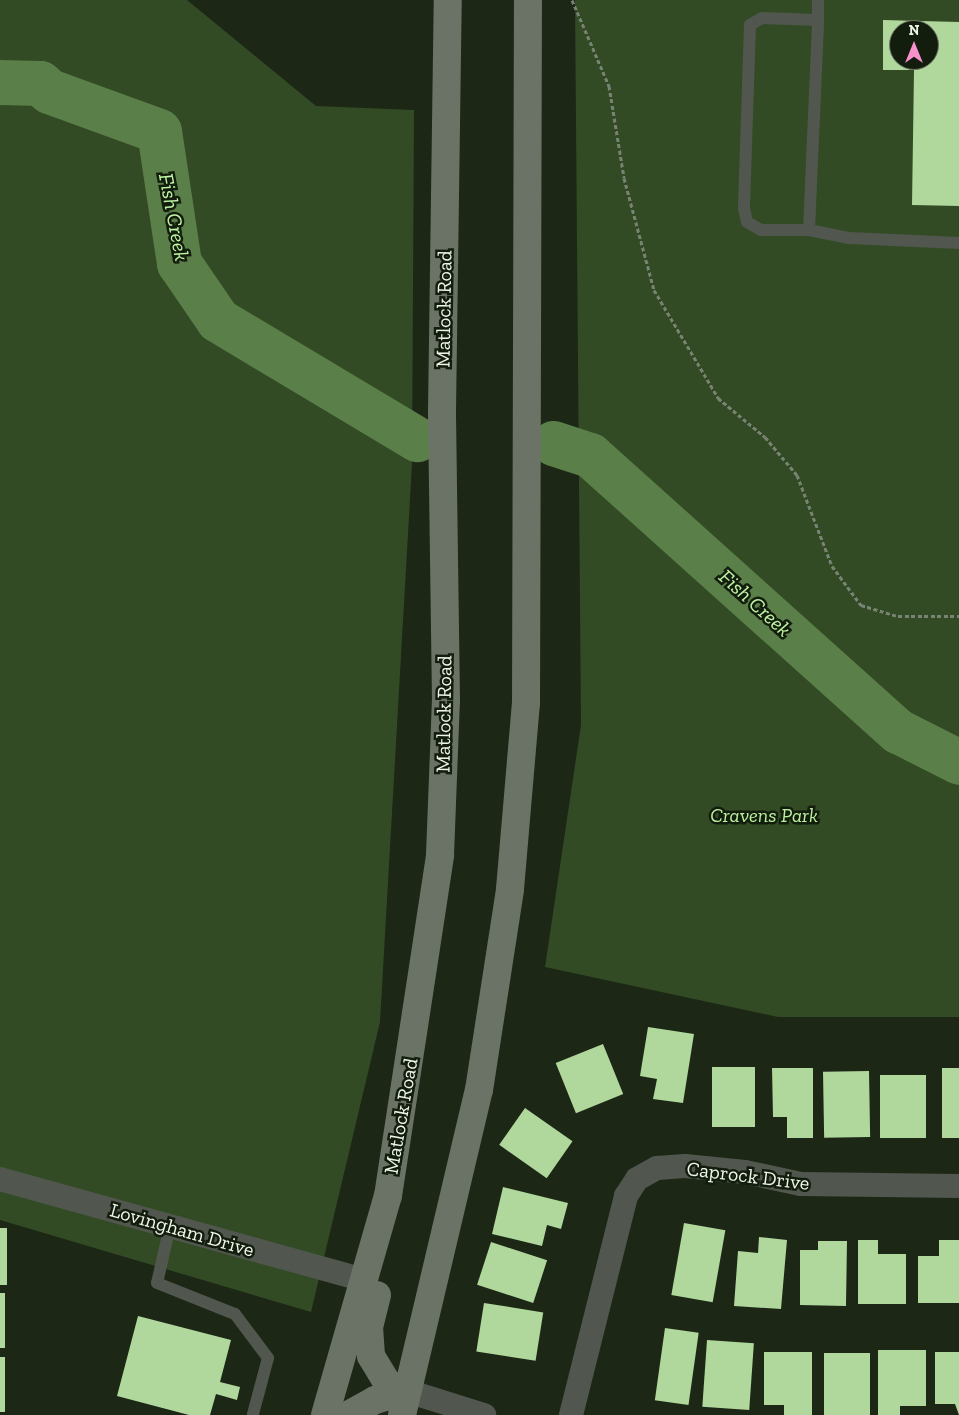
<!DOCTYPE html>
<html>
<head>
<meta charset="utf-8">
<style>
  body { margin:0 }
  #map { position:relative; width:959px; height:1415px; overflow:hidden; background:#1c2716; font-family:"Zilla Slab",serif }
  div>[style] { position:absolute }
  .green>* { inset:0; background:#324b24 }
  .river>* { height:45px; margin:-22.5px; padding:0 22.5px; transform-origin:22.5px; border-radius:22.5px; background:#5b7f48 }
  .building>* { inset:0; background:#b0d79c; transform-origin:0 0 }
  .path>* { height:3px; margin-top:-1.5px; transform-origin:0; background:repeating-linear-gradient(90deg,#798374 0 4px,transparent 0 6.5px) }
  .service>* { height:12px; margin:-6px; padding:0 6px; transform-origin:6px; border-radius:6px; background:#51574e }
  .minor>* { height:24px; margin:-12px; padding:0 12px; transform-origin:12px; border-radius:12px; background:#51574e }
  .secondary>* { height:28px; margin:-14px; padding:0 14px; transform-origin:14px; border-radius:14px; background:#6b7366 }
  span { translate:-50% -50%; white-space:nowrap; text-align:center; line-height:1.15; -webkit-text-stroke:5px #131d0d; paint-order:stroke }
  .street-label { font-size:20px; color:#eef6ea }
  .park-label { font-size:20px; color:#bcf1a0; font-style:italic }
  .water-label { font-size:21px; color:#bff5a3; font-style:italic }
  .north { position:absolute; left:889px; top:20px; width:50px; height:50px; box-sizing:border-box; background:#131d0d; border:1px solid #6b7465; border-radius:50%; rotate:0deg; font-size:14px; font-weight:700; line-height:20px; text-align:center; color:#eef6ea }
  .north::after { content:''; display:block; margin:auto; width:18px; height:22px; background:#f890cc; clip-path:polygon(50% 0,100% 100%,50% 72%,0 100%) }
</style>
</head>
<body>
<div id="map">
  <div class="green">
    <div style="clip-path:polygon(0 0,187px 0,316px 106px,414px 110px,412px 464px,380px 1022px,311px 1312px,0 1220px)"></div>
    <div style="clip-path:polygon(evenodd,575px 0,959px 0,959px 1017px,778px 1017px,545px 967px,581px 725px,575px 0,899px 30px,929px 30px,929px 60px,899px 60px,899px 30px)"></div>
  </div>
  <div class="river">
    <div style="left:0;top:82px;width:40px;rotate:1.4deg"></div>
    <div style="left:40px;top:83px;width:12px;rotate:42deg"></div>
    <div style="left:49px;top:91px;width:117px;rotate:20deg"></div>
    <div style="left:159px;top:131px;width:134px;rotate:81.4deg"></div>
    <div style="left:179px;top:263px;width:69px;rotate:55.6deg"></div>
    <div style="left:218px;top:320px;width:232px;rotate:30.9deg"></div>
    <div style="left:553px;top:443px;width:39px;rotate:18deg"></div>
    <div style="left:590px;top:455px;width:414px;rotate:41.9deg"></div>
    <div style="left:898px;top:731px;width:68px;rotate:26.9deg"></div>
  </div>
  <div class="building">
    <div style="clip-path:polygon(evenodd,883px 20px,959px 22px,959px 206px,912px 205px,914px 70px,883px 70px,883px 20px,899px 30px,929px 30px,929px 60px,899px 60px,899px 30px)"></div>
    <div style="clip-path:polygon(648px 1027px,694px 1034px,683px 1103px,653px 1099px,657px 1079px,640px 1076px)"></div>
    <div style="left:603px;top:1044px;width:54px;height:51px;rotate:68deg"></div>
    <div style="left:712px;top:1067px;width:43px;height:60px"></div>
    <div style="clip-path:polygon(772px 1068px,813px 1068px,813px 1138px,787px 1138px,787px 1117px,773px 1117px)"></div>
    <div style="left:942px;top:1068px;width:17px;height:70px"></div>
    <div style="left:869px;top:1071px;width:66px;height:46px;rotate:89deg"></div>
    <div style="left:880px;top:1075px;width:46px;height:63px"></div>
    <div style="left:525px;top:1108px;width:58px;height:45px;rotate:35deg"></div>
    <div style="clip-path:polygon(503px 1187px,568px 1203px,561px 1229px,547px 1225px,542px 1246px,492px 1234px)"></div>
    <div style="left:684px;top:1223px;width:42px;height:73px;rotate:10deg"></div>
    <div style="left:0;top:1228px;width:7px;height:57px"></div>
    <div style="clip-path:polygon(759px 1237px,787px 1240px,781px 1309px,734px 1306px,738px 1251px,758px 1253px)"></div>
    <div style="clip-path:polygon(858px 1240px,878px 1240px,878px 1254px,906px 1254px,906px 1304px,858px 1304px)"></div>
    <div style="clip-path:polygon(939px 1240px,959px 1240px,959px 1303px,918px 1303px,918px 1256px,939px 1256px)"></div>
    <div style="clip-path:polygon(818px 1241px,847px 1241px,846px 1306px,800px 1305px,800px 1250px,818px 1250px)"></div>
    <div style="left:491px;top:1242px;width:59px;height:45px;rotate:18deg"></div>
    <div style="left:0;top:1293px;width:5px;height:55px"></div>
    <div style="left:484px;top:1303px;width:60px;height:49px;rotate:9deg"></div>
    <div style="clip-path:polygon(138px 1316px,231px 1340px,220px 1382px,240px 1387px,237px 1400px,216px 1394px,210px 1415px,189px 1415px,117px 1396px)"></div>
    <div style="left:665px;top:1328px;width:34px;height:73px;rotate:8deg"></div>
    <div style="left:707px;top:1340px;width:47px;height:67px;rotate:4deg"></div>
    <div style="clip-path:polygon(878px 1350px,926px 1350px,926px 1406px,900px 1406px,900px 1415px,878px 1415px)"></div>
    <div style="clip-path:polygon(764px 1352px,812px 1352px,812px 1415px,784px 1415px,784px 1405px,764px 1405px)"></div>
    <div style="clip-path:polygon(935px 1352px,959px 1352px,959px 1415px,955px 1404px,935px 1404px)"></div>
    <div style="left:824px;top:1353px;width:46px;height:62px"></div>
    <div style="left:0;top:1357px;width:5px;height:55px"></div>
  </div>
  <div class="path">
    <div style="left:572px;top:0;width:94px;rotate:66.7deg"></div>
    <div style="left:609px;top:86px;width:93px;rotate:80.7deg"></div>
    <div style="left:624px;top:178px;width:116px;rotate:75deg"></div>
    <div style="left:654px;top:290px;width:126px;rotate:59.3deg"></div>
    <div style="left:718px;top:398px;width:61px;rotate:39.7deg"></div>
    <div style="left:765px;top:437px;width:50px;rotate:49.9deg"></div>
    <div style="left:797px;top:475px;width:97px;rotate:69deg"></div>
    <div style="left:832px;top:566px;width:49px;rotate:53.4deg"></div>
    <div style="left:861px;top:605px;width:39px;rotate:17deg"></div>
    <div style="left:898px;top:616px;width:61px"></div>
  </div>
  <div class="service">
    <div style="left:818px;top:20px;width:56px;rotate:-178deg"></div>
    <div style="left:762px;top:18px;width:14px;rotate:150deg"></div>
    <div style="left:750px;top:25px;width:183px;rotate:91.9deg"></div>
    <div style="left:744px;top:208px;width:14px;rotate:78deg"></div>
    <div style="left:747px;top:222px;width:16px;rotate:30deg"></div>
    <div style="left:761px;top:230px;width:48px"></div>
    <div style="left:809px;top:230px;width:210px;rotate:-87.5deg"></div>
    <div style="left:818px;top:20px;width:20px;rotate:-90deg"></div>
    <div style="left:809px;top:230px;width:41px;rotate:11.3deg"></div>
    <div style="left:849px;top:238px;width:110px;rotate:2.6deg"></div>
    <div style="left:170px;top:1226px;width:58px;rotate:102.8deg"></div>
    <div style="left:157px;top:1283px;width:84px;rotate:21.7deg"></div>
    <div style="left:235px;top:1314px;width:55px;rotate:53.1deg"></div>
    <div style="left:268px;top:1358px;width:58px;rotate:105deg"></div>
  </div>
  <div class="minor">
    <div style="left:0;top:1179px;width:379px;rotate:15.5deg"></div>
    <div style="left:407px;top:1391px;width:81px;rotate:17.3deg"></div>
    <div style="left:571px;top:1415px;width:226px;rotate:-75.9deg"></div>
    <div style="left:626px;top:1196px;width:20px;rotate:-57deg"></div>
    <div style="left:637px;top:1179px;width:23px;rotate:-29deg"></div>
    <div style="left:657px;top:1168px;width:28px;rotate:-4deg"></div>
    <div style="left:685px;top:1166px;width:60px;rotate:5.7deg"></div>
    <div style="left:745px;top:1172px;width:57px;rotate:12.1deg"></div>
    <div style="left:801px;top:1184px;width:158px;rotate:0.7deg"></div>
  </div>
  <div class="secondary">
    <div style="left:377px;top:1295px;width:33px;rotate:104deg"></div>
    <div style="left:369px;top:1327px;width:29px;rotate:86deg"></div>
    <div style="left:371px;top:1356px;width:31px;rotate:59deg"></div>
    <div style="left:387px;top:1383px;width:22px;rotate:22deg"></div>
    <div style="left:325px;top:1415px;width:228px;rotate:-74deg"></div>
    <div style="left:388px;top:1196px;width:345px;rotate:-81.3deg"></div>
    <div style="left:440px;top:855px;width:154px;rotate:-87.8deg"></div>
    <div style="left:446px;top:701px;width:290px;rotate:-90.8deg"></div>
    <div style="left:442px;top:411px;width:411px;rotate:-89.2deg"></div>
    <div style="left:348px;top:1415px;width:31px;rotate:-29deg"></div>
    <div style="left:375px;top:1400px;width:33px;rotate:-16deg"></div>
    <div style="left:402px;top:1415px;width:334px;rotate:-76.7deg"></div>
    <div style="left:479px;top:1090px;width:203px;rotate:-81.2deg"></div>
    <div style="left:510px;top:889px;width:187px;rotate:-85.1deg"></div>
    <div style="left:526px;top:703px;width:703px;rotate:-89.84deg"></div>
  </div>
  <div class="street-label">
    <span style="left:444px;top:309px;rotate:-89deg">Matlock Road</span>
    <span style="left:444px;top:714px;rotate:-89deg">Matlock Road</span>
    <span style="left:401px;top:1116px;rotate:-80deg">Matlock Road</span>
    <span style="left:748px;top:1176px;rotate:7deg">Caprock Drive</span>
    <span style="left:182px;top:1230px;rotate:16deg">Lovingham Drive</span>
  </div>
  <div class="park-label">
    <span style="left:764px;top:815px">Cravens Park</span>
  </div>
  <div class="water-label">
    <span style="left:174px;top:217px;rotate:79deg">Fish Creek</span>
    <span style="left:755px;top:603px;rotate:42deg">Fish Creek</span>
  </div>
  <div class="north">N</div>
</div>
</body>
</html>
